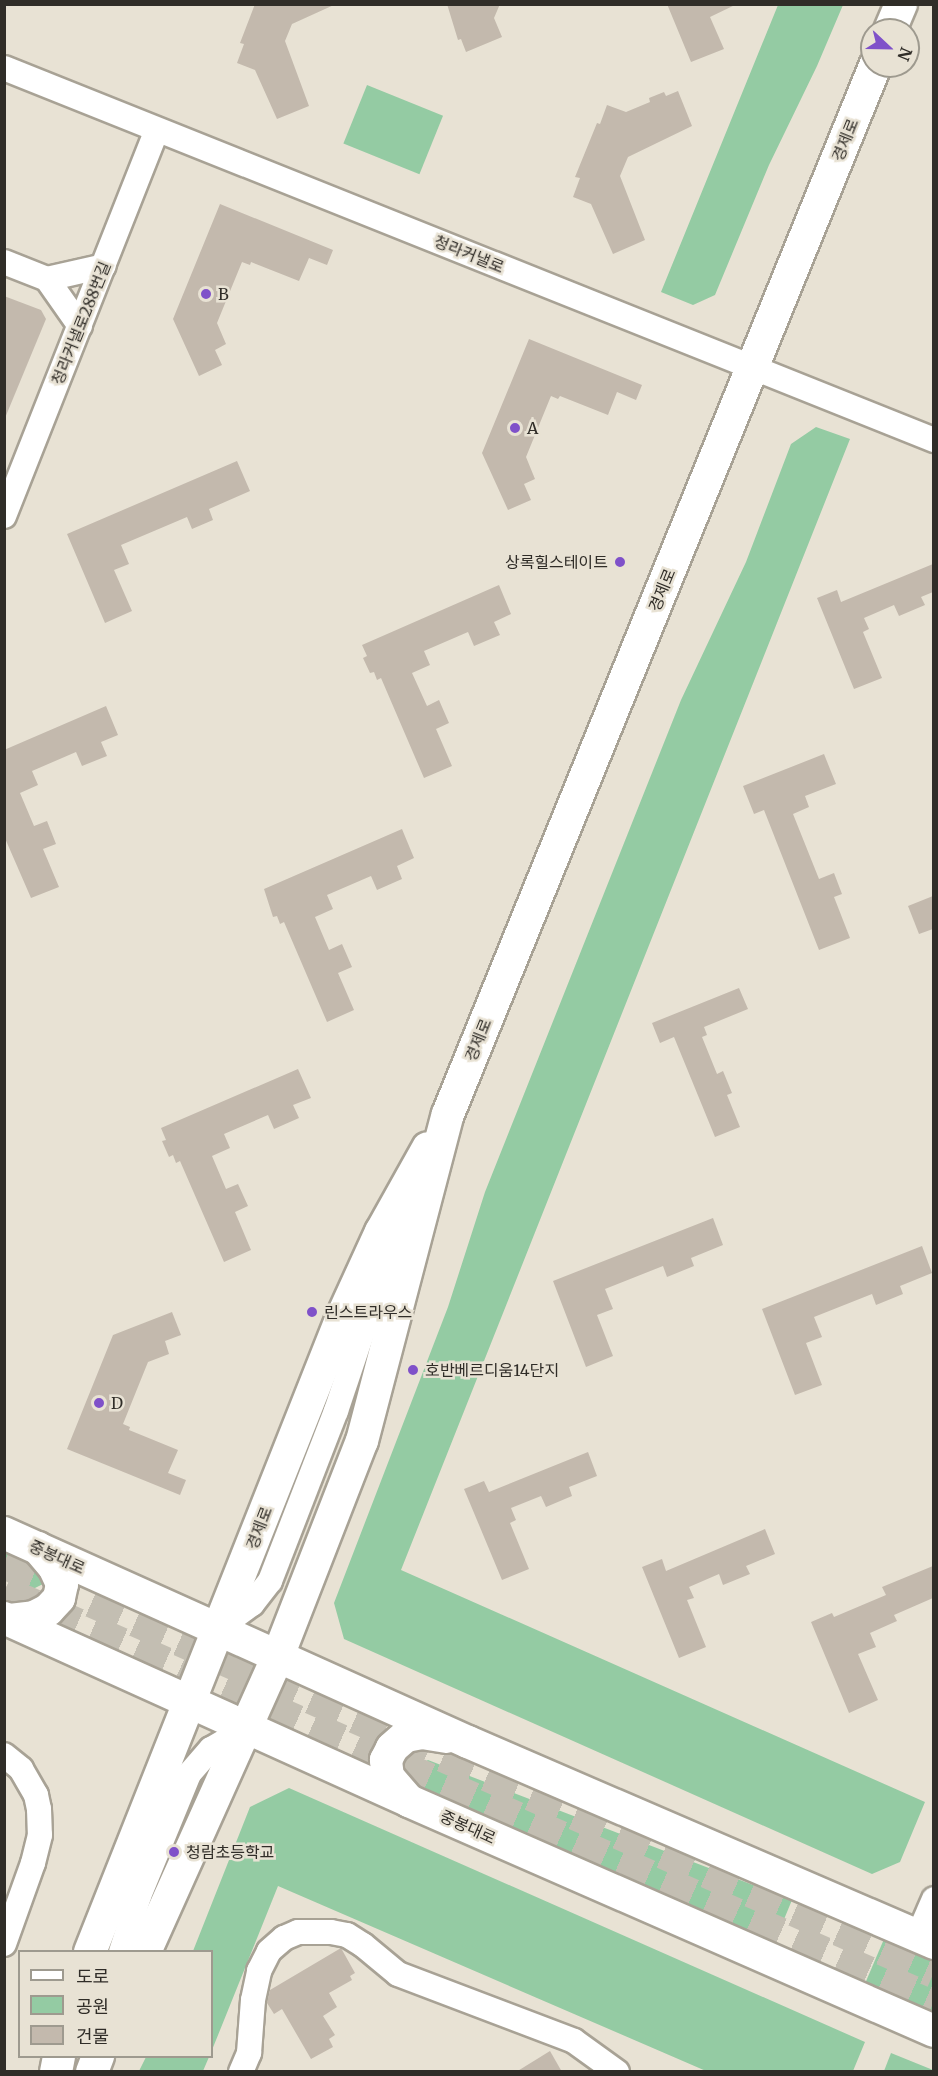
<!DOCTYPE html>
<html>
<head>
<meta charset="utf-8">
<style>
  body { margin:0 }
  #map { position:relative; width:938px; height:2076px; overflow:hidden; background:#e8e2d4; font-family:Merriweather,"Noto Sans KR",serif }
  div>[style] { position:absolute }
  .green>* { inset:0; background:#94cba3; transform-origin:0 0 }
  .building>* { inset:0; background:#c3b9ad }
  .major-tunnel>* { height:32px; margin-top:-16px; transform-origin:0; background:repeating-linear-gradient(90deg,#c3beb2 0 32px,transparent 0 48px) }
  .roads { filter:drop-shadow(2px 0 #a8a295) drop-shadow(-2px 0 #a8a295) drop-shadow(0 2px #a8a295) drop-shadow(0 -2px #a8a295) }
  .minor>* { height:24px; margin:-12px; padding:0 12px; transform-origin:12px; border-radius:12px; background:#fff }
  .major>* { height:32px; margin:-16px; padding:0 16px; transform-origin:16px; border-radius:16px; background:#fff }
  .dots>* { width:16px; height:16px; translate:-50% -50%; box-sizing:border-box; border:3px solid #e8e2d4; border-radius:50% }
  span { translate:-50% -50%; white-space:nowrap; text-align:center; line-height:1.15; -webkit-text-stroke:5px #e8e2d4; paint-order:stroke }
  .street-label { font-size:16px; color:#302d28 }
  .poi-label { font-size:16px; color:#302d28 }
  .left { translate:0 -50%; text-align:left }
  .right { translate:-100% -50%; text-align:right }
  .frame { position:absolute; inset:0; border:6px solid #302d28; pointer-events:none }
  .legend { position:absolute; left:18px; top:1950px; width:195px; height:108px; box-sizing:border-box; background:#e8e2d4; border:2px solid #9e9a8f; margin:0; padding:8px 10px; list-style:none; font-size:18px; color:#302d28 }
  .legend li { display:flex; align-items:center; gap:12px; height:30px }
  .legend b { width:30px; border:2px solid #9e9a8f }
  .north { position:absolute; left:860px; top:18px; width:60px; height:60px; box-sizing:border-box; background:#e8e2d4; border:2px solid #9e9a8f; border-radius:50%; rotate:112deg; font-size:16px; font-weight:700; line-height:24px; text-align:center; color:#302d28 }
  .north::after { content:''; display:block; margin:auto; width:21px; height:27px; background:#7f51c9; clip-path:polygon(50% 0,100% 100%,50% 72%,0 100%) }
</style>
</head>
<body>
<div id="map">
  <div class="green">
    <div style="clip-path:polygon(778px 5px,843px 5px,817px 66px,769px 165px,715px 295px,693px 305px,661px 292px)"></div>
    <div style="left:367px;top:85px;width:82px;height:63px;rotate:22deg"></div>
    <div style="clip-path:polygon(816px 427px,850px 439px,401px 1570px,925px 1802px,900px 1862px,872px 1874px,344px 1639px,334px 1603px,448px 1307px,485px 1192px,681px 700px,746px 562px,791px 444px)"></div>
    <div style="clip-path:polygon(5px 1552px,40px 1567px,45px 1583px,33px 1589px,5px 1577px)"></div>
    <div style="clip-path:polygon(428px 1760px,792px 1900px,773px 1946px,650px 1888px,417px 1787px,412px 1775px,416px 1767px)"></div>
    <div style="clip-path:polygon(289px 1788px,865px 2042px,853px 2071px,706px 2071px,278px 1886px,212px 2050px,212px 1952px,193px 1951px,250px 1807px)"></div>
    <div style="clip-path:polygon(884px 1939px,933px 1960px,933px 2015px,864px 1986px)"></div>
    <div style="clip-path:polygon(891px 2053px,933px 2070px,933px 2071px,884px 2071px)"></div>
    <div style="clip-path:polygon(146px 2057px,146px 2056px,209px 2057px,203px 2071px,139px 2071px)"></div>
  </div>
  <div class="building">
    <div style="clip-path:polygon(255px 4px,336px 4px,292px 24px,285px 41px,309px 106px,277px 119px,255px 70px,237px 63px,244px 44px,240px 43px)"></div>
    <div style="clip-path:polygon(447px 4px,500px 4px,494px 18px,502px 37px,466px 52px,461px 39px,458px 40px)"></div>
    <div style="clip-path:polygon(667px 4px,737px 4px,710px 17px,724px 49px,691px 62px)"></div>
    <div style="clip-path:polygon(678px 91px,692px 126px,628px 157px,620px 176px,645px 240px,613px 254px,591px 204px,573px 197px,580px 178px,575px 177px,597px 123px,600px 124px,607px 105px,626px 112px,650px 102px,649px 98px,664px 92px,666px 96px)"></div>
    <div style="clip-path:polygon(220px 204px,333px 250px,327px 265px,309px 258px,299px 281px,251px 262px,250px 265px,242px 262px,217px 323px,226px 344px,215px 350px,222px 365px,199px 376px,173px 319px)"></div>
    <div style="clip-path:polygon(4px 296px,41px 310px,46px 319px,5px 418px)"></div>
    <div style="clip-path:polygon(529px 339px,642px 385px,636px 400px,617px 392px,608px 415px,560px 396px,558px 399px,551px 396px,526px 457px,535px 479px,524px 484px,531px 500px,508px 510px,482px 453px)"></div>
    <div style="clip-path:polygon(237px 461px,250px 491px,209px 509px,213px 520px,192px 529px,187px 517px,121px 545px,129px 564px,114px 570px,132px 611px,105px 623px,67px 534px)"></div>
    <div style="clip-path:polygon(933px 564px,933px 592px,921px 597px,925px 605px,899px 616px,894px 605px,864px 618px,869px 629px,863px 632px,882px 678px,854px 689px,817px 598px,837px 590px,841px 602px)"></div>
    <div style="clip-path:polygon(499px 585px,511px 614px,494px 622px,500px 635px,474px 646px,468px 632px,424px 651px,430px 665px,412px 673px,427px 706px,439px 700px,449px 723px,436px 729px,452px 766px,424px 778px,381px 678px,377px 680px,374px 672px,370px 673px,363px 658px,367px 656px,362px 645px)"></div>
    <div style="clip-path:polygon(106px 706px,118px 735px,101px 742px,107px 756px,82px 766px,76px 752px,32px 771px,38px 785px,20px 793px,34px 826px,47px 821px,56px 844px,43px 849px,59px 887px,31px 898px,4px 836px,4px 750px)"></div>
    <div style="clip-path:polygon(824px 754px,836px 784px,805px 796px,809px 807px,793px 814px,819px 879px,834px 873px,842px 894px,834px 897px,850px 938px,819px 950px,764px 810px,754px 814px,743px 786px)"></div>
    <div style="clip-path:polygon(402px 829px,414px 858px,397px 866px,402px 879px,377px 890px,371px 876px,327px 895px,333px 909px,315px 917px,329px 950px,342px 944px,352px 967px,338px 973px,354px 1010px,327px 1022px,284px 922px,280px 924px,277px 916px,273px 917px,264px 889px)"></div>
    <div style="clip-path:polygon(933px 896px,933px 929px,919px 934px,908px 906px)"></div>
    <div style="clip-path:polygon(739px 988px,748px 1009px,704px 1027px,707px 1035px,702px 1037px,717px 1074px,723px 1071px,732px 1093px,727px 1095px,740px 1127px,715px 1137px,674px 1037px,660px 1043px,652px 1023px)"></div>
    <div style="clip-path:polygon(298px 1069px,311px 1098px,293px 1105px,299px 1118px,274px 1129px,268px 1115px,224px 1134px,230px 1148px,212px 1156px,226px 1189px,238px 1184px,248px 1206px,235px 1212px,251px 1250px,224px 1262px,180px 1161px,176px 1163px,173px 1155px,169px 1157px,162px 1141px,166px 1140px,161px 1128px)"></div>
    <div style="clip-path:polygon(713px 1218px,723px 1245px,691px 1258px,694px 1266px,667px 1277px,663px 1266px,605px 1289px,613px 1309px,597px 1315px,613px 1356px,586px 1367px,553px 1281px)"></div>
    <div style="clip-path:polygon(922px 1246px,932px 1273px,900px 1286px,903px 1294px,876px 1305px,872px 1294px,814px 1317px,822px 1337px,806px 1343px,822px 1385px,795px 1395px,762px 1309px)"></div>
    <div style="clip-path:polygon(172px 1312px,181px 1335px,165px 1341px,169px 1354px,148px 1362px,123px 1424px,130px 1427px,129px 1430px,178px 1450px,168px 1473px,186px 1480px,180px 1495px,67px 1449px,113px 1335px)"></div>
    <div style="clip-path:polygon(588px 1452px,597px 1476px,569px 1487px,572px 1496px,546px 1507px,541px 1496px,511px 1508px,516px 1520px,510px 1523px,529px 1569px,502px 1580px,464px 1489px,484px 1481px,489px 1492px)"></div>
    <div style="clip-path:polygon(765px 1529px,775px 1554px,746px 1566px,750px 1574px,723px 1585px,719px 1574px,689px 1587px,694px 1598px,687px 1600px,706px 1647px,679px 1658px,642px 1567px,662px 1559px,666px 1571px)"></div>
    <div style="clip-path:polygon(933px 1566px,933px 1598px,894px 1615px,897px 1621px,870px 1633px,876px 1647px,858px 1654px,878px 1700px,849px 1713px,811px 1622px,832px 1613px,834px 1617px,886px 1595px,882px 1587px)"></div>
    <div style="clip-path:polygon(341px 1948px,355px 1973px,350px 1976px,352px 1980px,329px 1993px,337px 2007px,323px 2016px,335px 2035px,329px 2039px,333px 2047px,311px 2059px,282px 2009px,274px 2014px,267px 2003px,270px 1990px)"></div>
    <div style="clip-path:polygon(550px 2051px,562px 2072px,516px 2072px)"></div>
  </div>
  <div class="major-tunnel">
    <div style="left:4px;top:1563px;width:1016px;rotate:23.74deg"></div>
    <div style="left:4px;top:1592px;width:1016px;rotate:23.74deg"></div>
  </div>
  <div class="roads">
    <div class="minor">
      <div style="left:4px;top:68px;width:1002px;rotate:21.8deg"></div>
      <div style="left:4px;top:262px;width:46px;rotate:21.6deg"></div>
      <div style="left:80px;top:326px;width:57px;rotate:-125.1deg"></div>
      <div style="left:47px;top:279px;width:58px;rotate:-12.8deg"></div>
      <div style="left:4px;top:516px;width:415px;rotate:-68.4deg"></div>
      <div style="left:219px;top:1628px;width:41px;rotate:-36deg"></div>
      <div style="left:252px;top:1604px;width:29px;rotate:-52deg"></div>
      <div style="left:270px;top:1581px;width:182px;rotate:-68.8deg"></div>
      <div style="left:336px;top:1411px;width:204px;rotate:-71.4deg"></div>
      <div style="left:4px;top:1755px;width:22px;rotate:39deg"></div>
      <div style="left:21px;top:1769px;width:30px;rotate:60deg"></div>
      <div style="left:36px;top:1795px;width:14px;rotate:78deg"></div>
      <div style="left:39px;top:1809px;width:26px;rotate:88deg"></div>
      <div style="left:40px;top:1835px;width:29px;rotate:104deg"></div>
      <div style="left:33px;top:1863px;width:86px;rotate:109.7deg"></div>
      <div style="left:918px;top:1936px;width:40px;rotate:-66.6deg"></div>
      <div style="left:121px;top:1952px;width:59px;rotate:-72.2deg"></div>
      <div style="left:139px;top:1896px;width:132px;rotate:-67.7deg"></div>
      <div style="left:189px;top:1774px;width:33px;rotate:-49deg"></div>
      <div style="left:211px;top:1749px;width:42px;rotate:-30.3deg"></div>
      <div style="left:241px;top:2072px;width:21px;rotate:-67deg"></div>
      <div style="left:249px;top:2053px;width:53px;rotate:-85.7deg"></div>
      <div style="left:253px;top:2000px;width:30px;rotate:-78deg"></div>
      <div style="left:259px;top:1971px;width:22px;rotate:-63deg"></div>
      <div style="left:269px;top:1951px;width:20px;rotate:-41deg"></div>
      <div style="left:284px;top:1938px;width:15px;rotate:-23deg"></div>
      <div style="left:298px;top:1932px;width:33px"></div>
      <div style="left:331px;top:1932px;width:16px;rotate:11deg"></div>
      <div style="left:347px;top:1935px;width:19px;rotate:32deg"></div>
      <div style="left:363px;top:1945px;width:45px;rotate:39.6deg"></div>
      <div style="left:398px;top:1974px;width:188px;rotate:20.8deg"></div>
      <div style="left:574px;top:2041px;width:53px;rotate:35.8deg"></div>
    </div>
    <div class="major">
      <div style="left:890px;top:30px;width:28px;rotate:-67deg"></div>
      <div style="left:4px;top:1533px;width:509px;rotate:24.25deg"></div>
      <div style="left:468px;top:1742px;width:508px;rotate:23.33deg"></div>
      <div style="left:4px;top:1618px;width:444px;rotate:24.3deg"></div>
      <div style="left:409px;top:1801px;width:573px;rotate:23.66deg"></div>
      <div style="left:10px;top:1620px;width:24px;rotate:-7deg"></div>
      <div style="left:34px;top:1617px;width:16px;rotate:-27deg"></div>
      <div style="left:48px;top:1610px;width:16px;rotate:-47deg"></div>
      <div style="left:59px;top:1598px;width:14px;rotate:-78deg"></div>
      <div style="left:62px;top:1584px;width:19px;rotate:-115deg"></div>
      <div style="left:54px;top:1567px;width:25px;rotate:-130deg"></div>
      <div style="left:409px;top:1801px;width:32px;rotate:-131deg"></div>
      <div style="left:388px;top:1777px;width:17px;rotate:-97deg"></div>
      <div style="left:386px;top:1760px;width:13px;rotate:-63deg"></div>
      <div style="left:392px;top:1748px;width:18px;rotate:-41deg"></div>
      <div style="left:406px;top:1736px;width:16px;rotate:-11deg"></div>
      <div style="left:422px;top:1733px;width:25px;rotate:9deg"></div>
      <div style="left:90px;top:1952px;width:683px;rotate:-68.35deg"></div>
      <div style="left:342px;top:1317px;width:94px;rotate:-65.4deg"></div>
      <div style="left:381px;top:1232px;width:96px;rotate:-60.8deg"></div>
      <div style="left:145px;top:1952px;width:325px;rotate:-65.8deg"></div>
      <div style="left:278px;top:1656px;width:231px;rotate:-68.7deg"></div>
      <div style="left:362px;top:1441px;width:338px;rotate:-75.3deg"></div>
      <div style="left:448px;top:1114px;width:1132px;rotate:-67.83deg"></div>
      <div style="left:56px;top:2072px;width:16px;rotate:-79deg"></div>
      <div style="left:92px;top:2072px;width:17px;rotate:-69deg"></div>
    </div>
  </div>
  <div class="dots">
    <div style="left:206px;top:294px;background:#7f51c9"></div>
    <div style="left:515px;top:428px;background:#7f51c9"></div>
    <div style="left:620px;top:562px;background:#7f51c9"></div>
    <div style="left:312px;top:1312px;background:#7f51c9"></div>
    <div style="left:413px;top:1370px;background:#7f51c9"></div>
    <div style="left:99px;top:1403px;background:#7f51c9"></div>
    <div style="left:174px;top:1852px;background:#7f51c9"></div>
  </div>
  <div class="street-label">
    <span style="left:845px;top:140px;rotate:-68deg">경제로</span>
    <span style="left:469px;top:254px;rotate:22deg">청라커낼로</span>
    <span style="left:81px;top:323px;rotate:-68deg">청라커낼로288번길</span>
    <span style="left:662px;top:590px;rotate:-68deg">경제로</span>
    <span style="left:478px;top:1040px;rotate:-68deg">경제로</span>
    <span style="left:259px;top:1528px;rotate:-69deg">경제로</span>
    <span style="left:57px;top:1557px;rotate:24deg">중봉대로</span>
    <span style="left:468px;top:1827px;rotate:24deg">중봉대로</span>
  </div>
  <div class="poi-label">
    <span class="left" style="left:218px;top:294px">B</span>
    <span class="left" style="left:527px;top:428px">A</span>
    <span class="right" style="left:608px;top:562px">상록힐스테이트</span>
    <span class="left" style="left:324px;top:1312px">린스트라우스</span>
    <span class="left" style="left:425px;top:1370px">호반베르디움14단지</span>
    <span class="left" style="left:111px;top:1403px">D</span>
    <span class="left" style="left:186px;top:1852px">청람초등학교</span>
  </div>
  <div class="frame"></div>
  <ul class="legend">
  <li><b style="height:8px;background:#fff"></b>도로</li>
  <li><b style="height:16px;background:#94cba3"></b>공원</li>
  <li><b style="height:16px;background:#c3b9ad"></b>건물</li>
  </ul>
  <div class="north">N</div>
</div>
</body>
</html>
